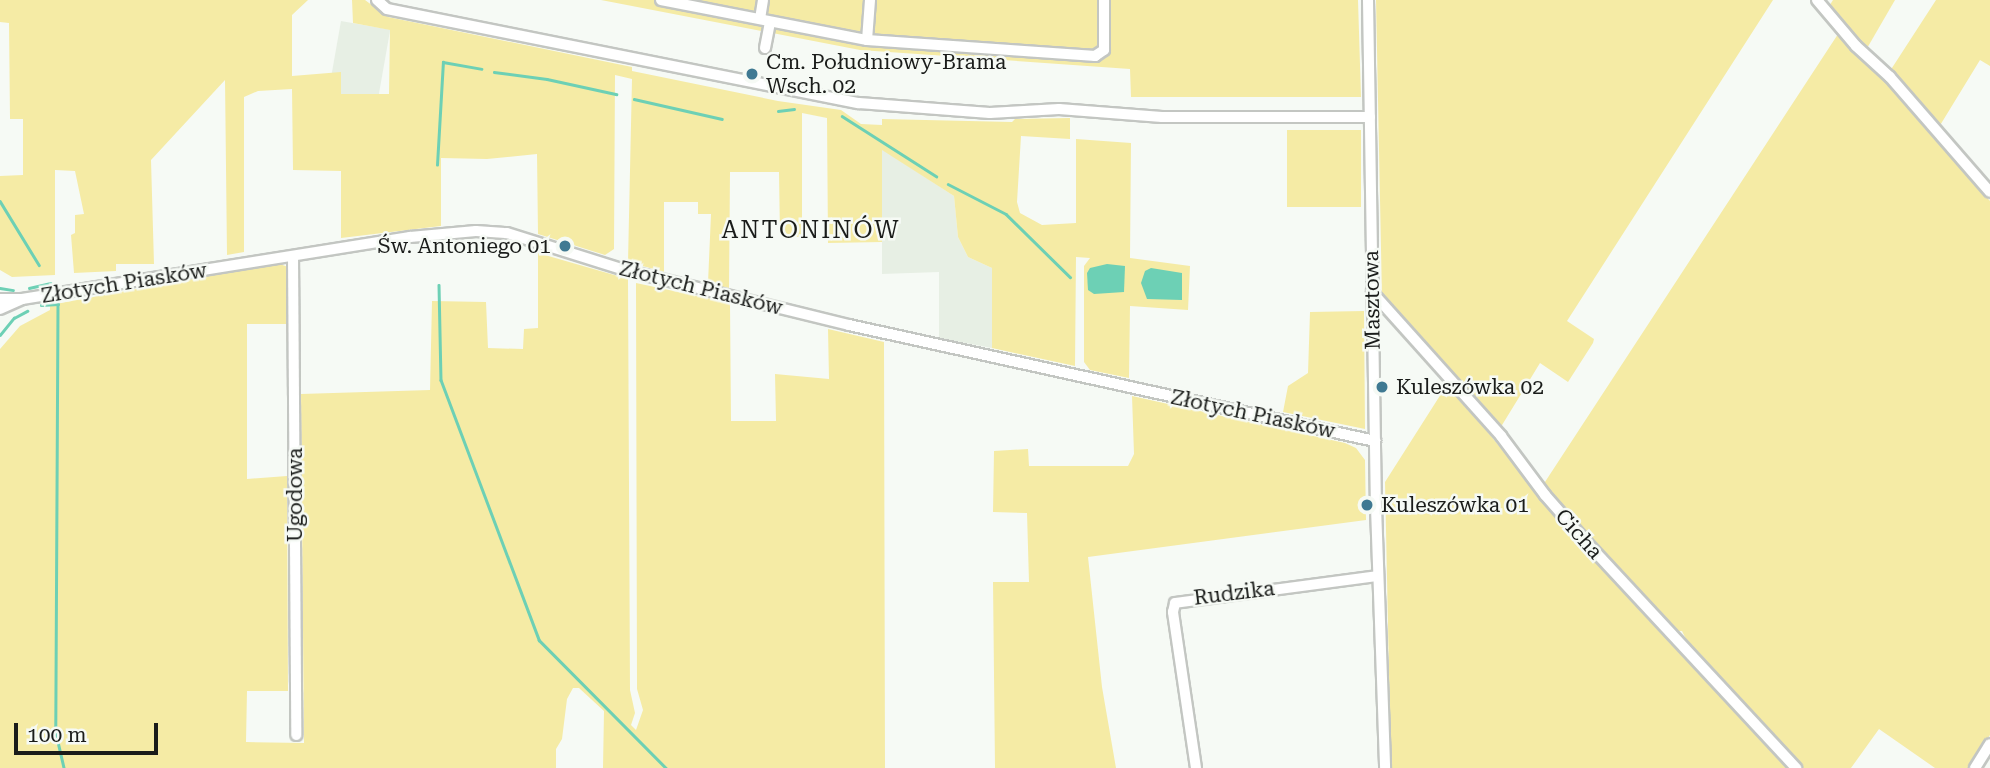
<!DOCTYPE html>
<html>
<head>
<meta charset="utf-8">
<style>
  body { margin:0 }
  #map { position:relative; width:1990px; height:768px; overflow:hidden; background:#f6faf5; font-family:"Roboto Serif",serif }
  div>[style] { position:absolute }
  .built>* { inset:0; background:#e7efe4; transform-origin:0 0 }
  .green>* { inset:0; background:#f5eba5; transform-origin:0 0 }
  .water>* { inset:0; background:#6dd0b5 }
  .stream>* { height:2.5px; margin:-1.25px; padding:0 1.25px; transform-origin:1.25px; border-radius:1.25px; background:#6dd0b5 }
  .roads { filter:drop-shadow(2px 0 #c3c6c2) drop-shadow(-2px 0 #c3c6c2) drop-shadow(0 2px #c3c6c2) drop-shadow(0 -2px #c3c6c2) }
  .minor>* { height:10px; margin:-5px; padding:0 5px; transform-origin:5px; border-radius:5px; background:#fff }
  .dots>* { width:19px; height:19px; translate:-50% -50%; box-sizing:border-box; border:4px solid #f6faf5; border-radius:50% }
  span { translate:-50% -50%; white-space:nowrap; text-align:center; line-height:1.15; -webkit-text-stroke:5px #f6faf5; paint-order:stroke }
  .poi-label { font-size:21px; color:#1a1c1a }
  .left { translate:0 -50%; text-align:left }
  .right { translate:-100% -50%; text-align:right }
  .street-label { font-size:21px; color:#1a1c1a }
  .quarter-label { font-size:24px; color:#1a1c1a; letter-spacing:2px }
  .scale { position:absolute; left:14px; top:723px; width:144px; height:32px; box-sizing:border-box; border:4px solid #1a1c1a; border-top:0; padding-left:9px; font-size:21px; line-height:24px; white-space:nowrap; color:#1a1c1a; -webkit-text-stroke:5px #f6faf5; paint-order:stroke }
</style>
</head>
<body>
<div id="map">
  <div class="built">
    <div style="left:341px;top:21px;width:50px;height:73px;rotate:10deg"></div>
    <div style="clip-path:polygon(882px 149px,954px 196px,958px 237px,968px 257px,992px 268px,992px 348px,939px 338px,939px 272px,882px 274px)"></div>
  </div>
  <div class="green">
    <div style="clip-path:polygon(0 0,308px 0,292px 15px,292px 76px,341px 72px,341px 94px,389px 94px,390px 30px,353px 23px,352px 0,365px 0,388px 17px,632px 67px,632px 71px,778px 101px,841px 110px,861px 124px,882px 125px,882px 119px,1012px 122px,1015px 119px,1070px 118px,1070px 139px,1021px 136px,1017px 202px,1020px 213px,1042px 225px,1076px 223px,1076px 139px,1131px 143px,1130px 258px,1190px 266px,1188px 310px,1130px 306px,1129px 378px,1090px 370px,1084px 362px,1084px 266px,1090px 258px,1076px 257px,1075px 366px,992px 348px,992px 268px,968px 257px,958px 237px,954px 196px,882px 150px,882px 242px,828px 243px,827px 118px,802px 113px,802px 237px,780px 236px,779px 172px,730px 172px,729px 289px,708px 283px,711px 214px,698px 214px,698px 202px,664px 202px,664px 272px,628px 262px,632px 79px,615px 75px,614px 249px,605px 255px,538px 234px,537px 154px,487px 159px,441px 158px,441px 226px,341px 238px,341px 171px,293px 170px,292px 89px,258px 91px,244px 97px,244px 252px,227px 255px,225px 80px,151px 160px,154px 264px,116px 264px,116px 271px,74px 273px,71px 235px,75px 233px,75px 215px,84px 214px,75px 171px,55px 170px,55px 275px,12px 277px,0 270px,0 176px,23px 175px,23px 119px,10px 119px,9px 23px,0 22px)"></div>
    <div style="clip-path:polygon(601px 0,1358px 0,1361px 97px,1131px 97px,1130px 69px,860px 50px)"></div>
    <div style="clip-path:polygon(1376px 0,1773px 0,1567px 321px,1594px 339px,1593px 343px,1568px 382px,1540px 363px,1499px 430px,1382px 298px)"></div>
    <div style="clip-path:polygon(1833px 0,1895px 0,1866px 50px,1828px 8px)"></div>
    <div style="clip-path:polygon(1936px 0,1990px 0,1990px 66px,1980px 60px,1939px 127px,1890px 71px)"></div>
    <div style="clip-path:polygon(1840px 31px,1990px 201px,1990px 735px,1968px 768px,1935px 768px,1879px 729px,1851px 768px,1800px 768px,1689px 645px,1682px 631px,1675px 631px,1543px 485px)"></div>
    <div style="left:1287px;top:130px;width:74px;height:77px"></div>
    <div style="clip-path:polygon(538px 253px,628px 279px,630px 690px,635px 713px,631px 725px,636px 730px,643px 710px,637px 689px,636px 283px,730px 303px,731px 421px,776px 421px,775px 374px,829px 379px,828px 329px,884px 342px,885px 768px,603px 768px,604px 711px,579px 688px,573px 688px,567px 699px,562px 739px,556px 749px,556px 768px,0 768px,0 349px,20px 326px,50px 310px,50px 305px,277px 263px,288px 267px,289px 324px,247px 324px,247px 479px,287px 476px,288px 691px,247px 691px,246px 742px,304px 743px,301px 394px,430px 390px,432px 301px,486px 302px,488px 348px,523px 349px,524px 329px,538px 328px)"></div>
    <div style="clip-path:polygon(1364px 311px,1365px 429px,1283px 412px,1288px 386px,1308px 373px,1310px 312px)"></div>
    <div style="clip-path:polygon(1448px 383px,1542px 499px,1792px 768px,1391px 768px,1385px 482px)"></div>
    <div style="clip-path:polygon(1132px 396px,1345px 443px,1356px 448px,1365px 460px,1366px 520px,1088px 557px,1102px 687px,1116px 768px,995px 768px,993px 582px,1029px 582px,1027px 513px,993px 512px,994px 451px,1028px 449px,1029px 466px,1128px 466px,1134px 454px)"></div>
  </div>
  <div class="water">
    <div style="clip-path:polygon(1107px 264px,1125px 266px,1124px 292px,1094px 294px,1088px 290px,1087px 273px,1090px 268px)"></div>
    <div style="clip-path:polygon(1151px 268px,1182px 273px,1182px 300px,1147px 299px,1141px 283px,1145px 271px)"></div>
  </div>
  <div class="stream">
    <div style="left:494px;top:72px;width:53px;rotate:7.5deg"></div>
    <div style="left:547px;top:79px;width:71px;rotate:12.3deg"></div>
    <div style="left:634px;top:99px;width:90px;rotate:12.8deg"></div>
    <div style="left:778px;top:111px;width:16px;rotate:-7deg"></div>
    <div style="left:842px;top:116px;width:112px;rotate:32.6deg"></div>
    <div style="left:437px;top:165px;width:103px;rotate:-86.7deg"></div>
    <div style="left:443px;top:62px;width:39px;rotate:10deg"></div>
    <div style="left:948px;top:184px;width:65px;rotate:27.3deg"></div>
    <div style="left:1006px;top:214px;width:90px;rotate:44.5deg"></div>
    <div style="left:0;top:201px;width:75px;rotate:58.6deg"></div>
    <div style="left:439px;top:285px;width:95px;rotate:88.8deg"></div>
    <div style="left:441px;top:380px;width:278px;rotate:69.3deg"></div>
    <div style="left:539px;top:640px;width:180px;rotate:45.2deg"></div>
    <div style="left:0;top:288px;width:13px;rotate:9deg"></div>
    <div style="left:29px;top:288px;width:22px;rotate:-13deg"></div>
    <div style="left:41px;top:305px;width:17px;rotate:-3deg"></div>
    <div style="left:58px;top:304px;width:429px;rotate:90.3deg"></div>
    <div style="left:56px;top:733px;width:36px;rotate:77deg"></div>
    <div style="left:0;top:335px;width:22px;rotate:-51deg"></div>
    <div style="left:14px;top:318px;width:15px;rotate:-28deg"></div>
  </div>
  <div class="roads">
    <div class="minor">
      <div style="left:377px;top:0;width:13px;rotate:42deg"></div>
      <div style="left:387px;top:9px;width:481px;rotate:11.3deg"></div>
      <div style="left:859px;top:103px;width:131px;rotate:4.4deg"></div>
      <div style="left:990px;top:113px;width:69px;rotate:-3.3deg"></div>
      <div style="left:1059px;top:109px;width:103px;rotate:4.4deg"></div>
      <div style="left:1162px;top:117px;width:208px"></div>
      <div style="left:661px;top:0;width:210px;rotate:11deg"></div>
      <div style="left:867px;top:40px;width:229px;rotate:4deg"></div>
      <div style="left:1095px;top:56px;width:11px;rotate:-34deg"></div>
      <div style="left:1104px;top:50px;width:50px;rotate:-90deg"></div>
      <div style="left:1368px;top:0;width:507px;rotate:89.1deg"></div>
      <div style="left:1376px;top:507px;width:261px;rotate:88deg"></div>
      <div style="left:1817px;top:0;width:60px;rotate:49.7deg"></div>
      <div style="left:1856px;top:46px;width:46px;rotate:42.4deg"></div>
      <div style="left:1890px;top:77px;width:152px;rotate:49deg"></div>
      <div style="left:760px;top:19px;width:19px;rotate:-81deg"></div>
      <div style="left:867px;top:40px;width:40px;rotate:-85.7deg"></div>
      <div style="left:765px;top:48px;width:26px;rotate:-79deg"></div>
      <div style="left:293px;top:256px;width:479px;rotate:89.6deg"></div>
      <div style="left:1372px;top:292px;width:193px;rotate:48.1deg"></div>
      <div style="left:1501px;top:436px;width:74px;rotate:53.3deg"></div>
      <div style="left:1545px;top:495px;width:65px;rotate:48.7deg"></div>
      <div style="left:1588px;top:544px;width:306px;rotate:47.1deg"></div>
      <div style="left:0;top:299px;width:22px"></div>
      <div style="left:22px;top:299px;width:393px;rotate:-9.1deg"></div>
      <div style="left:410px;top:237px;width:66px;rotate:-5.2deg"></div>
      <div style="left:476px;top:231px;width:31px;rotate:4deg"></div>
      <div style="left:507px;top:233px;width:120px;rotate:17.5deg"></div>
      <div style="left:621px;top:269px;width:235px;rotate:13.8deg"></div>
      <div style="left:849px;top:325px;width:539px;rotate:12.44deg"></div>
      <div style="left:0;top:309px;width:24px;rotate:-24deg"></div>
      <div style="left:1196px;top:768px;width:158px;rotate:-98.4deg"></div>
      <div style="left:1173px;top:612px;width:9px;rotate:-77deg"></div>
      <div style="left:1175px;top:603px;width:204px;rotate:-7.6deg"></div>
      <div style="left:1975px;top:768px;width:28px;rotate:-58deg"></div>
    </div>
  </div>
  <div class="dots">
    <div style="left:752px;top:74px;background:#3f7992"></div>
    <div style="left:565px;top:246px;background:#3f7992"></div>
    <div style="left:1382px;top:387px;background:#3f7992"></div>
    <div style="left:1367px;top:505px;background:#3f7992"></div>
  </div>
  <div class="poi-label">
    <span class="left" style="left:766px;top:74px">Cm. Południowy-Brama<br>Wsch. 02</span>
    <span class="right" style="left:551px;top:246px">Św. Antoniego 01</span>
    <span class="left" style="left:1396px;top:387px">Kuleszówka 02</span>
    <span class="left" style="left:1381px;top:505px">Kuleszówka 01</span>
  </div>
  <div class="street-label">
    <span style="left:124px;top:283px;rotate:-9deg">Złotych Piasków</span>
    <span style="left:701px;top:288px;rotate:14deg">Złotych Piasków</span>
    <span style="left:1372px;top:300px;rotate:-91deg">Masztowa</span>
    <span style="left:1253px;top:414px;rotate:12deg">Złotych Piasków</span>
    <span style="left:295px;top:495px;rotate:-90deg">Ugodowa</span>
    <span style="left:1579px;top:534px;rotate:48deg">Cicha</span>
    <span style="left:1234px;top:593px;rotate:-7deg">Rudzika</span>
  </div>
  <div class="quarter-label">
    <span style="left:811px;top:231px">ANTONINÓW</span>
  </div>
  <div class="scale">100 m</div>
</div>
</body>
</html>
